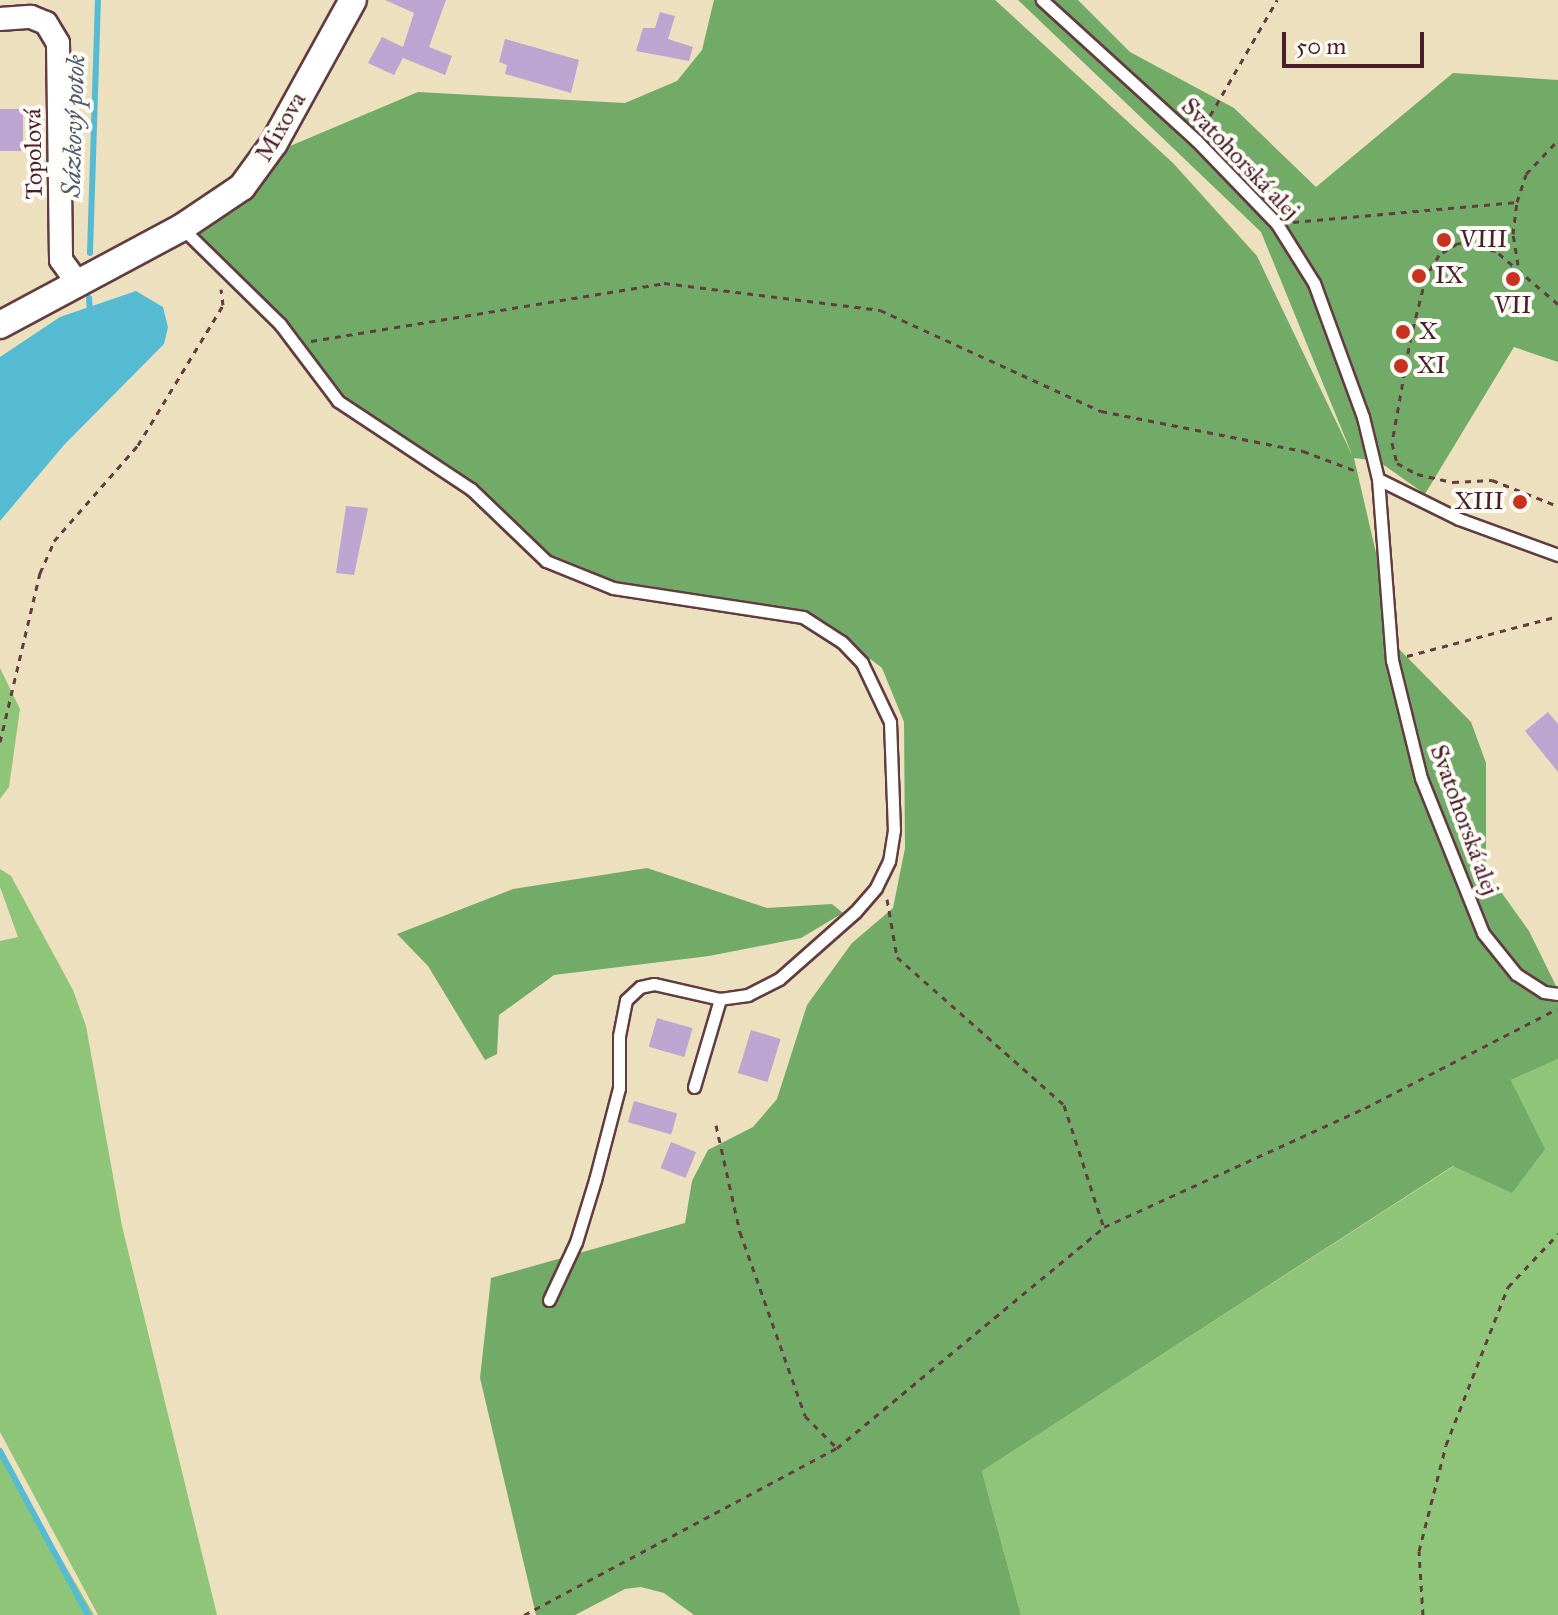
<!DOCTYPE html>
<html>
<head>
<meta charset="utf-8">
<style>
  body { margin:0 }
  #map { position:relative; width:1558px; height:1615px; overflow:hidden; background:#ede0be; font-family:"IM FELL Great Primer",serif }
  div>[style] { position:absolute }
  .green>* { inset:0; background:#8ec578 }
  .forest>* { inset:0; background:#72aa68 }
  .water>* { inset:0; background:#55bbd3 }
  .stream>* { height:6px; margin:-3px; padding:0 3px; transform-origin:3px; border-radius:3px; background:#55bbd3 }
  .building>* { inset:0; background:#bda5d1; transform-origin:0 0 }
  .path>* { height:3px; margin-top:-1.5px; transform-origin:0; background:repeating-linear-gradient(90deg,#623c41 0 6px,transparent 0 12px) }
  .roads { filter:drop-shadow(2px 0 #623c41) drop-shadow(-2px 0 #623c41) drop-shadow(0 2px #623c41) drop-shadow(0 -2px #623c41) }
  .service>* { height:11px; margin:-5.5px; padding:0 5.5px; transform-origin:5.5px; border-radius:5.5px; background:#fff }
  .minor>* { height:22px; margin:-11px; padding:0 11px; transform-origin:11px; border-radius:11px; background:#fff }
  .tertiary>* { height:26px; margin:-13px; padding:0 13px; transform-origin:13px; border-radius:13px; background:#fff }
  .dots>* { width:22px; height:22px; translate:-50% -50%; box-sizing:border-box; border:4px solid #fdfcf7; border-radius:50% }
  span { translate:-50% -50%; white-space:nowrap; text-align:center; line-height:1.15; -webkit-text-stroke:8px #fdfcf7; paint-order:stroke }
  .street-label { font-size:24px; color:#4a1f2b }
  .poi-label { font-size:24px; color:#4a1f2b }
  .left { translate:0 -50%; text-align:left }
  .right { translate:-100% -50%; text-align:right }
  .water-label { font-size:26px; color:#4e5d6e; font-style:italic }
  .scale { position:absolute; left:1282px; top:32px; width:142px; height:36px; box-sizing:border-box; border:4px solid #4a1f2b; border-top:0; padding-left:10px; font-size:24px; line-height:28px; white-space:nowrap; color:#4a1f2b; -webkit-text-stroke:6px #fdfcf7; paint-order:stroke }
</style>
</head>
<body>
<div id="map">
  <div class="green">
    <div style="clip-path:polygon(0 668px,20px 709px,9px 787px,0 799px)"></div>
    <div style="clip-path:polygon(0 869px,11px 876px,73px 990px,86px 1026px,122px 1226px,217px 1615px,98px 1615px,0 1432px,0 941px,18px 937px,0 887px)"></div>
    <div style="clip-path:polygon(1558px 1059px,1558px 1615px,1021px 1615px,982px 1471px,1454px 1166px,1544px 1149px,1511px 1080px)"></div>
    <div style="clip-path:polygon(0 1448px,17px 1483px,94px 1615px,0 1615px)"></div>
  </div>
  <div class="forest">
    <div style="clip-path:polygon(714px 0,995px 0,1173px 163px,1257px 256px,1353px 457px,1261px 232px,1018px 0,1078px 0,1130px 52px,1234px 108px,1316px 187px,1453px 73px,1558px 80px,1558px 362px,1514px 347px,1425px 494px,1378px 461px,1354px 458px,1398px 648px,1471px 722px,1486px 763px,1486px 871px,1529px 931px,1558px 990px,1558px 1059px,1511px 1080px,1545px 1149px,1512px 1193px,1453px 1166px,982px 1471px,1021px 1615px,694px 1615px,664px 1593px,641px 1587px,625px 1589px,575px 1615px,536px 1615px,480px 1378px,491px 1278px,685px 1223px,692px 1181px,708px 1150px,753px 1127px,777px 1099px,807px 1005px,852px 943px,893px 908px,905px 848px,904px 722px,882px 668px,813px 615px,611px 585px,533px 550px,480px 492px,336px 398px,235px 269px,191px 227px,283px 149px,418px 92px,625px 103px,677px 81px,702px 50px)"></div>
    <div style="clip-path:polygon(647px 868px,767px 908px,832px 904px,843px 913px,801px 938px,709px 956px,554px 975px,499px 1015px,497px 1054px,485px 1060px,428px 966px,397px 934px,513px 889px)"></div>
  </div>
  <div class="water">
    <div style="clip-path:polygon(136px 291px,163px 307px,168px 327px,164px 344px,64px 445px,0 521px,0 357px,60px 317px)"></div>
  </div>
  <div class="stream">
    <div style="left:90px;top:253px;width:253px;rotate:-88.2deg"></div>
    <div style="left:89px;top:298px;width:15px;rotate:86deg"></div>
    <div style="left:0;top:1451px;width:186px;rotate:61.8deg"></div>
  </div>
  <div class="building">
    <div style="clip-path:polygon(385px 0,446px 0,429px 47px,452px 56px,445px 75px,403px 58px,394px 75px,368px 63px,382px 37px,403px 47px,414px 13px)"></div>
    <div style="clip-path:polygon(660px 12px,675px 16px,668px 39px,693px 47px,689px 61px,636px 51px,643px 28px,655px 28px)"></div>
    <div style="clip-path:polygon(505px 39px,579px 60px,571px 93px,505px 74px,507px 65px,499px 62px)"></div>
    <div style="left:0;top:109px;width:23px;height:42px"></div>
    <div style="clip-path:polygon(346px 506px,368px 508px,354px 575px,336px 573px)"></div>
    <div style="clip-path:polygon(1548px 712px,1558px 724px,1558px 772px,1525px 731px)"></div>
    <div style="left:657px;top:1018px;width:37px;height:30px;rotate:16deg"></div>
    <div style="left:751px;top:1030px;width:31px;height:45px;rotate:17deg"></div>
    <div style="left:634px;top:1101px;width:45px;height:22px;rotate:16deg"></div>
    <div style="left:671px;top:1142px;width:27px;height:28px;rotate:22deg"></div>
  </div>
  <div class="path">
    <div style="left:1204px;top:126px;width:146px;rotate:-59.9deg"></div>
    <div style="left:1293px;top:222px;width:225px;rotate:-5.1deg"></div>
    <div style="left:1518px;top:265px;width:31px;rotate:-99deg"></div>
    <div style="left:1513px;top:234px;width:32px;rotate:-83deg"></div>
    <div style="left:1517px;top:202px;width:29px;rotate:-72deg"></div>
    <div style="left:1526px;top:174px;width:47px;rotate:-46.7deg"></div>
    <div style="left:1558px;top:304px;width:82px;rotate:-139.5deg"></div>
    <div style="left:1496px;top:251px;width:39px;rotate:-168deg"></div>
    <div style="left:1458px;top:243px;width:22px;rotate:148deg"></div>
    <div style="left:1439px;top:255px;width:26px;rotate:121deg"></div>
    <div style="left:1426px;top:277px;width:61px;rotate:104.3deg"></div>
    <div style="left:1411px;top:336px;width:109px;rotate:100.1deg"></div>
    <div style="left:1392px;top:443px;width:21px;rotate:76deg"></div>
    <div style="left:1397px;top:463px;width:23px;rotate:29deg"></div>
    <div style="left:1417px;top:474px;width:37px;rotate:13deg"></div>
    <div style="left:1453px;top:482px;width:39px;rotate:-3deg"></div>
    <div style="left:1492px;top:480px;width:71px;rotate:21.5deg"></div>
    <div style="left:311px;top:341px;width:358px;rotate:-9.3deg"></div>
    <div style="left:664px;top:283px;width:218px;rotate:7.1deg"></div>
    <div style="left:880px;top:310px;width:243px;rotate:24.6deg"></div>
    <div style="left:1101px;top:411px;width:206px;rotate:11.2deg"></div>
    <div style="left:1303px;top:451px;width:60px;rotate:20.6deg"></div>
    <div style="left:1407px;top:656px;width:156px;rotate:-14.8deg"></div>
    <div style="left:0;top:742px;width:174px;rotate:-76.7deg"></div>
    <div style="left:40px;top:573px;width:35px;rotate:-66deg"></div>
    <div style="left:54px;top:541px;width:128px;rotate:-48.8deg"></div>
    <div style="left:138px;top:445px;width:164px;rotate:-58.7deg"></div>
    <div style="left:223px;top:305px;width:16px;rotate:-97deg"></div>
    <div style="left:887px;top:899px;width:59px;rotate:80.2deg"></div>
    <div style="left:897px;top:957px;width:223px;rotate:41.5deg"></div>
    <div style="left:1064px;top:1105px;width:126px;rotate:72deg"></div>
    <div style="left:716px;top:1125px;width:110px;rotate:77.4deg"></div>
    <div style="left:740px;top:1232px;width:195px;rotate:70.5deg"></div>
    <div style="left:805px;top:1416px;width:45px;rotate:45deg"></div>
    <div style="left:524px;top:1615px;width:355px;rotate:-28.1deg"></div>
    <div style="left:837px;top:1448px;width:347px;rotate:-39.6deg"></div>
    <div style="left:1104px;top:1227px;width:287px;rotate:-24.5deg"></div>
    <div style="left:1365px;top:1108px;width:216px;rotate:-27.3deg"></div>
    <div style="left:1423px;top:1615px;width:64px;rotate:-93.6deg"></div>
    <div style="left:1419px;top:1551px;width:109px;rotate:-75.7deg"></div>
    <div style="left:1446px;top:1445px;width:170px;rotate:-68.6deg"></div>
    <div style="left:1508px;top:1287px;width:73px;rotate:-46.7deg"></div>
  </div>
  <div class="roads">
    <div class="service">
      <div style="left:1042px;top:0;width:208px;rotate:42.3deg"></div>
      <div style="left:1196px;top:140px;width:117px;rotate:46deg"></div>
      <div style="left:1277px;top:224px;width:70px;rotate:57.9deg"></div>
      <div style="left:1314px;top:283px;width:143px;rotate:69.9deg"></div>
      <div style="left:1363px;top:417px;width:64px;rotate:76.4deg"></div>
      <div style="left:1378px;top:479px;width:182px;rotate:85.6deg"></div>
      <div style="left:1392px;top:660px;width:122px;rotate:76.2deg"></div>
      <div style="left:1421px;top:778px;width:167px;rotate:68.2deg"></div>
      <div style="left:1483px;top:933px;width:53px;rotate:51.2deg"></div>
      <div style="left:1516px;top:974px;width:33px;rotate:33deg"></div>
      <div style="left:1544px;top:992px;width:14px;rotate:8deg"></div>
      <div style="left:182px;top:228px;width:137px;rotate:44.4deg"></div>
      <div style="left:280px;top:324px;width:96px;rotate:53deg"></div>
      <div style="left:338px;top:401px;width:159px;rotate:33.5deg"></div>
      <div style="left:471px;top:489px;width:104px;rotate:43.8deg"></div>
      <div style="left:546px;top:561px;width:72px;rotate:21.9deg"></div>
      <div style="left:613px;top:588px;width:192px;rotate:8.7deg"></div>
      <div style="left:803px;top:617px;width:46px;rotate:32.7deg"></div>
      <div style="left:842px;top:642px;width:29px;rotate:46deg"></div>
      <div style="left:862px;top:663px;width:65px;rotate:64.6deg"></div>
      <div style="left:890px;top:722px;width:108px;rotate:87.9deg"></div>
      <div style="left:894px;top:830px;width:31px;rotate:99deg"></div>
      <div style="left:889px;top:861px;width:30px;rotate:116deg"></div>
      <div style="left:876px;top:888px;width:32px;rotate:131deg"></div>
      <div style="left:855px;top:912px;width:101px;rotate:138.6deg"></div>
      <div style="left:779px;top:979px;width:35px;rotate:153deg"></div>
      <div style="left:748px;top:995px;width:28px;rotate:172deg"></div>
      <div style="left:720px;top:999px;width:68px;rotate:-167.2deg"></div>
      <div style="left:654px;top:984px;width:14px;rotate:168deg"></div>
      <div style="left:640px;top:987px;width:19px;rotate:137deg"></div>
      <div style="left:626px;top:1000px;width:37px;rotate:101deg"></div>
      <div style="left:619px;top:1036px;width:52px;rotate:90deg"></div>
      <div style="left:619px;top:1088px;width:95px;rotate:104.6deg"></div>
      <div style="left:595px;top:1180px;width:65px;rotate:107deg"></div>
      <div style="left:576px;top:1242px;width:64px;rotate:115deg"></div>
      <div style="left:1378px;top:479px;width:90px;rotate:26.3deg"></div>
      <div style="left:1459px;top:519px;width:105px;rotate:20deg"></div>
      <div style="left:694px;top:1087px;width:92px;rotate:-73.5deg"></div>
    </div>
    <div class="minor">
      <div style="left:0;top:19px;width:31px;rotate:-4deg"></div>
      <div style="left:31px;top:17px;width:16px;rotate:22deg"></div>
      <div style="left:46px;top:23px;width:23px;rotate:59deg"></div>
      <div style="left:58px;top:43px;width:217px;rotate:89.2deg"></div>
      <div style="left:61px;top:260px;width:29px;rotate:54deg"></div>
    </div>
    <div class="tertiary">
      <div style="left:0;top:325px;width:205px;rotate:-28.2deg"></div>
      <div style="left:181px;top:228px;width:73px;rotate:-33.9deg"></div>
      <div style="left:242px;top:187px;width:54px;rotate:-54deg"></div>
      <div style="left:274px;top:143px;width:163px;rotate:-61.1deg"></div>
    </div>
  </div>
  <div class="dots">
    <div style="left:1444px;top:240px;background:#c8321e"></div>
    <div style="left:1419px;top:276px;background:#c8321e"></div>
    <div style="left:1513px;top:279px;background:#c8321e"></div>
    <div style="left:1403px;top:332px;background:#c8321e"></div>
    <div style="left:1401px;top:366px;background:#c8321e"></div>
    <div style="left:1520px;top:502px;background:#c8321e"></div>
  </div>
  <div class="street-label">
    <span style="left:281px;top:127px;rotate:-60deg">Mixova</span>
    <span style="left:34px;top:154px;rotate:-91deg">Topolová</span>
    <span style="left:1240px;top:159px;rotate:46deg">Svatohorská alej</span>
    <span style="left:1464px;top:820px;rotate:70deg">Svatohorská alej</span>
  </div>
  <div class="poi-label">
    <span class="left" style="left:1460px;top:240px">VIII</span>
    <span class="left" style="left:1435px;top:276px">IX</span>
    <span style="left:1513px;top:306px">VII</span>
    <span class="left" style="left:1419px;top:332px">X</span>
    <span class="left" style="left:1417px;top:366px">XI</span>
    <span class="right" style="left:1504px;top:502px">XIII</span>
  </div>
  <div class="water-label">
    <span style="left:74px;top:126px;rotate:-88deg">Sázkový potok</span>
  </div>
  <div class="scale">50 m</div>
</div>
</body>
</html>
